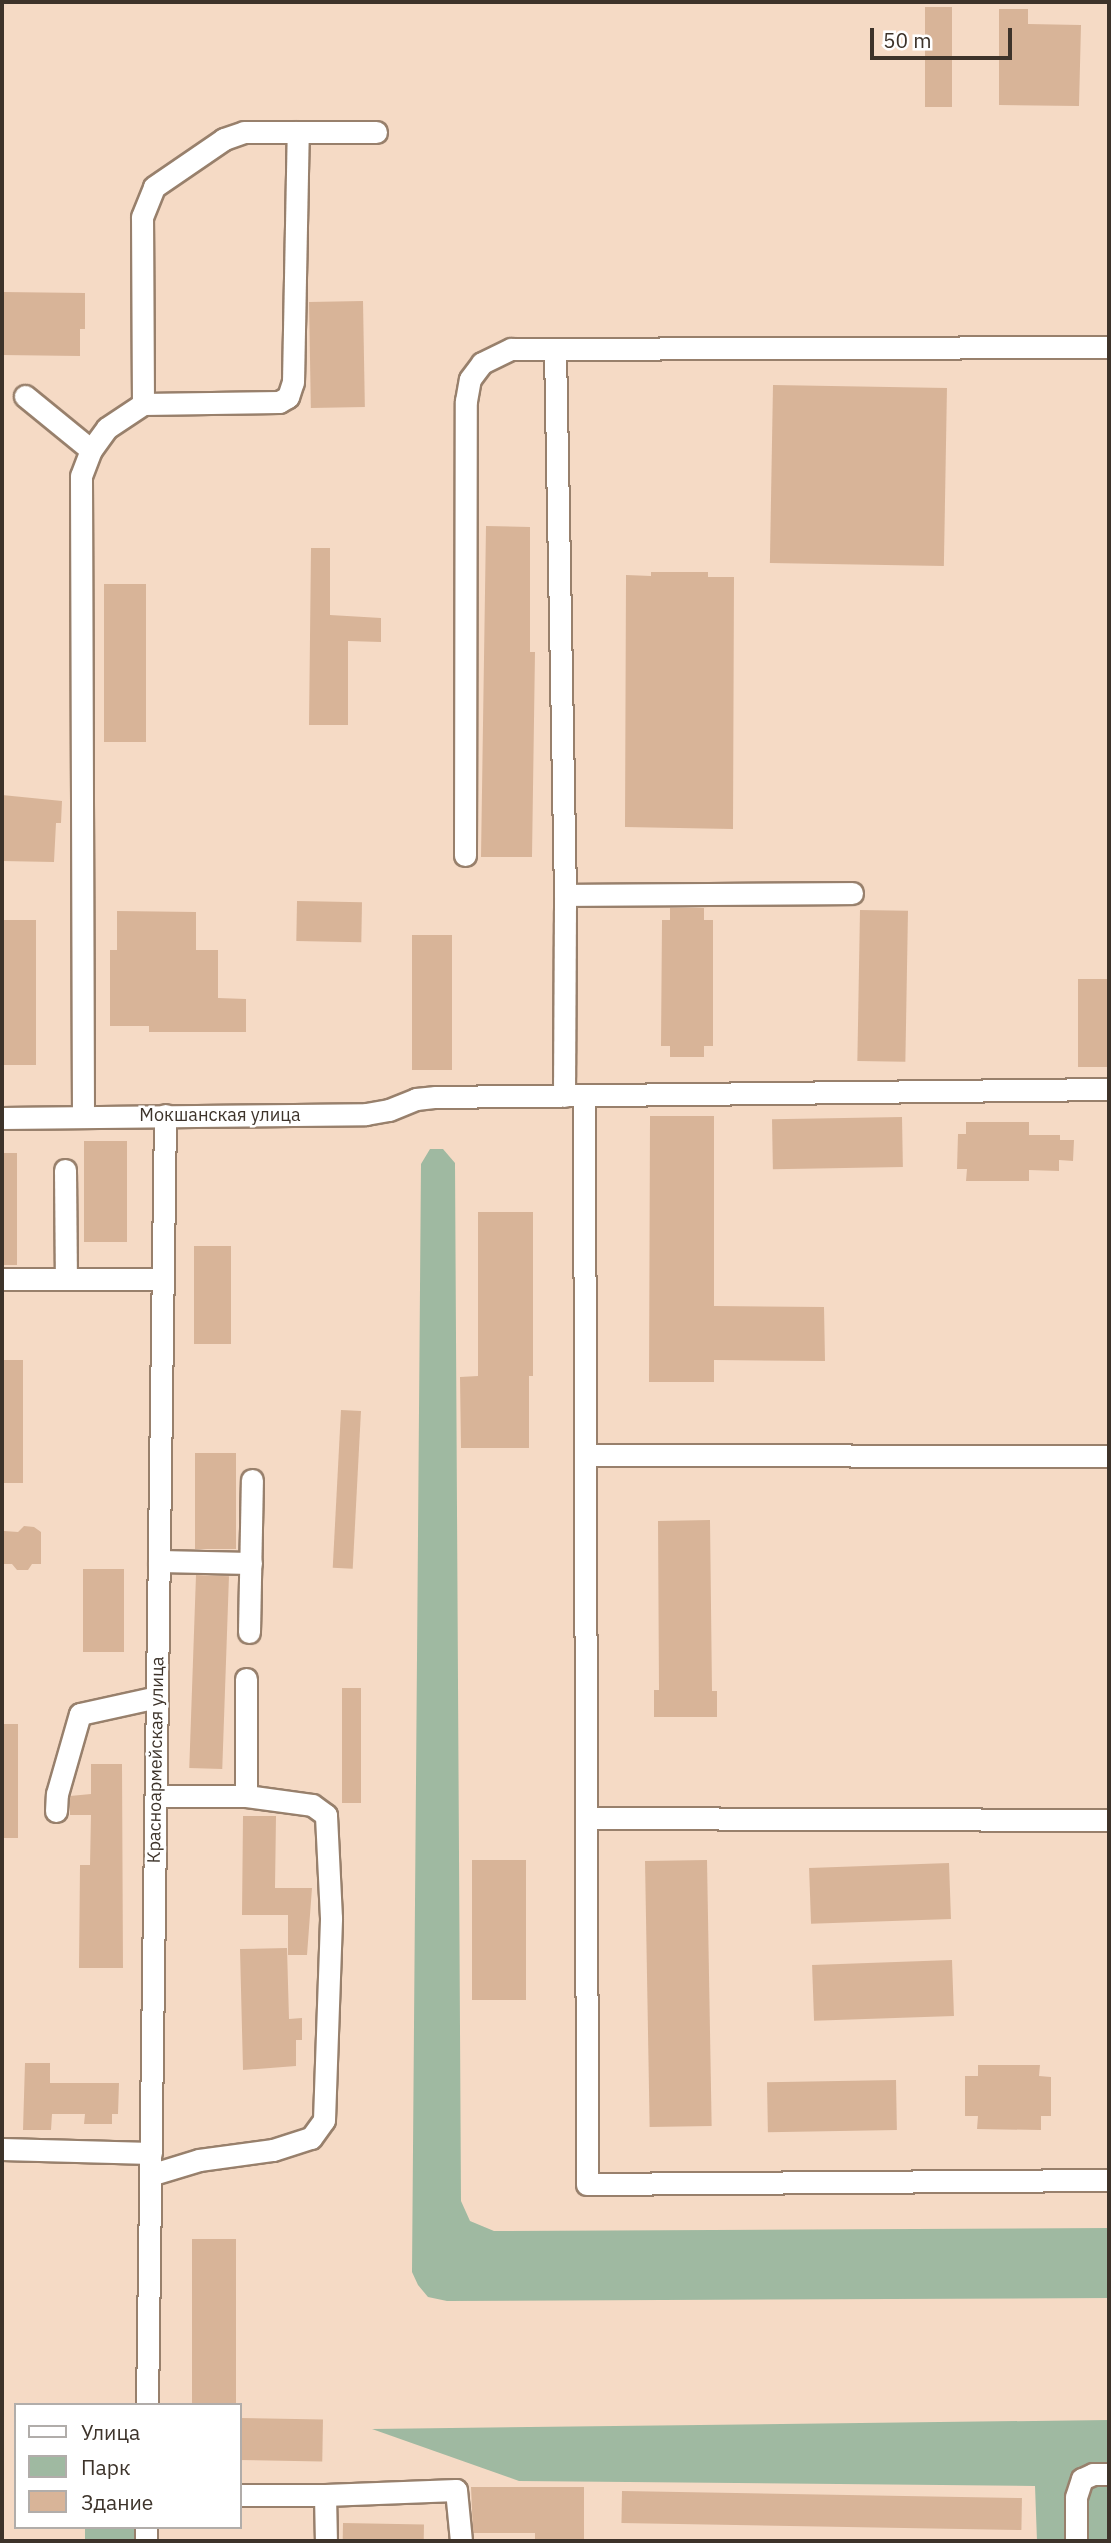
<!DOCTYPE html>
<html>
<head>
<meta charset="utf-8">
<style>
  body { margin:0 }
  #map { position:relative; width:1111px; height:2543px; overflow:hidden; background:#f5dac5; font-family:"IBM Plex Sans",sans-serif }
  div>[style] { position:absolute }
  .green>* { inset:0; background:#9fb9a1; transform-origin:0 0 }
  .building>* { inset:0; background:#d8b498; transform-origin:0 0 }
  .roads { filter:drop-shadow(2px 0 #98806c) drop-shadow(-2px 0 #98806c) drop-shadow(0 2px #98806c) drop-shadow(0 -2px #98806c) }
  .minor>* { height:21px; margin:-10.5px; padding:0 10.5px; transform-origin:10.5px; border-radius:10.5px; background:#fff }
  span { translate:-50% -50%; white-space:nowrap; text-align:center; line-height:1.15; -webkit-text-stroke:5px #fff; paint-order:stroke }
  .street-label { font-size:18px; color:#3d332a }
  .frame { position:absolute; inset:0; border:4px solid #3d332a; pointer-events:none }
  .legend { position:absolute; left:14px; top:2403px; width:228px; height:126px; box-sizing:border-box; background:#fff; border:2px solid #b1adaa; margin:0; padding:9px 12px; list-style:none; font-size:21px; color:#3d332a }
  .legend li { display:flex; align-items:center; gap:14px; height:35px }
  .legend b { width:35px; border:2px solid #b1adaa }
  .scale { position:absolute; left:870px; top:28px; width:142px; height:32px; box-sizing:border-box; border:4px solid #3d332a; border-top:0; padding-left:9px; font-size:21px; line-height:24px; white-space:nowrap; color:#3d332a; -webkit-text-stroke:5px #fff; paint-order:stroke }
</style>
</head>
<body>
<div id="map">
  <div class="green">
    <div style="clip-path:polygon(430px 1149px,443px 1149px,455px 1163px,461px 2201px,470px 2221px,494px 2231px,1109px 2228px,1109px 2298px,447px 2301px,428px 2297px,418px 2285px,412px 2272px,421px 1164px)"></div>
    <div style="clip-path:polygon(1109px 2420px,1109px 2541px,1037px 2541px,1035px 2486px,519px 2481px,372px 2429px)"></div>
    <div style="left:85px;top:2527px;width:50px;height:14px"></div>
  </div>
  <div class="building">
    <div style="left:925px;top:7px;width:27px;height:100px"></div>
    <div style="clip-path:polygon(999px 9px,1028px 9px,1028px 24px,1081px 25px,1079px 106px,999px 105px)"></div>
    <div style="clip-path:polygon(2px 292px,85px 293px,85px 329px,80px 329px,80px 356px,2px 355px)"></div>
    <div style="left:363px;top:301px;width:106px;height:54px;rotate:89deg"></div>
    <div style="left:773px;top:385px;width:174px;height:178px;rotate:1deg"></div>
    <div style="clip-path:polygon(486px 526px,530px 527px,530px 652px,535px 652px,532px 857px,481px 857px)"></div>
    <div style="clip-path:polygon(311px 548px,330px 548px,330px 615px,381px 618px,381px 642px,348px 641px,348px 725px,309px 725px)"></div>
    <div style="clip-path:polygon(651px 572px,708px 572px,708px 577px,734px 577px,733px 829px,625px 827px,626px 575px,651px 576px)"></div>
    <div style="left:104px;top:584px;width:42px;height:158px"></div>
    <div style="clip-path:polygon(2px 795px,62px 801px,61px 823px,56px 823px,54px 862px,2px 861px)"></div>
    <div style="left:297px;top:901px;width:65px;height:40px;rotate:1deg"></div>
    <div style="clip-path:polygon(670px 908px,704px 908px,704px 920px,713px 920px,713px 1046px,704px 1046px,704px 1057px,670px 1057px,670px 1046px,661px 1046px,662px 920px,670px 920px)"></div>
    <div style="left:860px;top:910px;width:48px;height:151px;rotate:1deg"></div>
    <div style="clip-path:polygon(117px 911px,196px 912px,196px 950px,218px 950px,218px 998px,246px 999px,246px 1032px,149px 1032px,149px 1026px,110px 1026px,110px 950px,117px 950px)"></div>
    <div style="left:2px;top:920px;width:34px;height:145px"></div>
    <div style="left:412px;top:935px;width:40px;height:135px"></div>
    <div style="left:1078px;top:979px;width:31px;height:88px"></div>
    <div style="clip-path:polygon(650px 1116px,714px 1116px,714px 1306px,824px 1307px,825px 1361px,714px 1360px,714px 1382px,649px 1382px)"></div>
    <div style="left:902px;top:1117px;width:50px;height:130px;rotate:89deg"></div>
    <div style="clip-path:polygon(966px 1122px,1029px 1122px,1029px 1135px,1060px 1135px,1060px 1140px,1074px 1140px,1073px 1161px,1059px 1160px,1059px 1171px,1029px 1170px,1029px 1181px,966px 1181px,967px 1169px,957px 1169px,958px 1134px,966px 1134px)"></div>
    <div style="left:84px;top:1141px;width:43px;height:101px"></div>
    <div style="left:2px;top:1153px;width:15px;height:112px"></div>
    <div style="clip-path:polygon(478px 1212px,533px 1212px,533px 1376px,529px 1376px,529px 1448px,461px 1448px,460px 1377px,478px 1376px)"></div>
    <div style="left:194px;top:1246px;width:37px;height:98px"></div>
    <div style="left:2px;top:1360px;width:21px;height:123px"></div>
    <div style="left:341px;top:1410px;width:20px;height:158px;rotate:3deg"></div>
    <div style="left:195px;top:1453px;width:41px;height:96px"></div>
    <div style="clip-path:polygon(710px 1520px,712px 1691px,717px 1691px,717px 1717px,654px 1717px,654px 1690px,659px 1690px,658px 1521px)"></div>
    <div style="clip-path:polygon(24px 1526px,34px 1527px,41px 1532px,41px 1564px,32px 1564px,28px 1570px,17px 1570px,12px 1564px,4px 1564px,4px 1531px,18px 1532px)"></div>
    <div style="left:83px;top:1569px;width:41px;height:83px"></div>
    <div style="left:196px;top:1575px;width:33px;height:193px;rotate:2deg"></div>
    <div style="left:342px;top:1688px;width:19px;height:115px"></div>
    <div style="left:2px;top:1724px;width:16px;height:114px"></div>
    <div style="clip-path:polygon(91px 1764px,122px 1764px,123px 1968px,79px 1968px,80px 1865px,90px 1865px,91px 1815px,70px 1815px,70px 1796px,91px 1794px)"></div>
    <div style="clip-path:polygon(243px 1816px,276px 1816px,275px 1888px,312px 1888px,307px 1955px,288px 1955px,288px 1915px,242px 1915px)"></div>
    <div style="left:472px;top:1860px;width:54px;height:140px"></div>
    <div style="left:707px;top:1860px;width:266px;height:62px;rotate:89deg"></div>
    <div style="left:949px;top:1863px;width:56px;height:140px;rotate:88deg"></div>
    <div style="clip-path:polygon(287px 1948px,289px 2019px,302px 2018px,302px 2040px,296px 2040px,296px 2066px,243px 2070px,240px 1949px)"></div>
    <div style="left:952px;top:1960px;width:56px;height:140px;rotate:88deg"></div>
    <div style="clip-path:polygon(25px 2063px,50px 2063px,50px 2083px,119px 2083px,118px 2114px,112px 2114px,112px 2124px,84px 2124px,85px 2114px,52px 2114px,51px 2130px,23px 2130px)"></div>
    <div style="clip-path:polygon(978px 2065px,1040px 2065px,1039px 2076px,1051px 2077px,1051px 2116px,1041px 2116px,1041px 2130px,977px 2129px,978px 2116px,965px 2116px,965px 2076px,978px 2076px)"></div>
    <div style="left:896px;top:2080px;width:50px;height:129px;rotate:89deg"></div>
    <div style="left:236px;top:2239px;width:166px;height:44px;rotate:90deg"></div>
    <div style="left:240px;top:2418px;width:83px;height:42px;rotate:1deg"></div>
    <div style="clip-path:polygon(471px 2487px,584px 2487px,584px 2541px,535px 2541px,535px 2533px,473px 2533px)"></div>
    <div style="left:622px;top:2491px;width:400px;height:32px;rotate:1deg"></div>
    <div style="left:343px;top:2523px;width:81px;height:18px;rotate:1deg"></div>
  </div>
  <div class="roads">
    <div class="minor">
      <div style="left:555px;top:349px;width:546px;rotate:88.95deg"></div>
      <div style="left:25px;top:396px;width:85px;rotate:39.3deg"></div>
      <div style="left:143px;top:404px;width:187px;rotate:-90.3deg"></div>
      <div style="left:142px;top:217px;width:32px;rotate:-68deg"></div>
      <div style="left:154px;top:187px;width:85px;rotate:-34.4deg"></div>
      <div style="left:224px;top:139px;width:21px;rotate:-19deg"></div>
      <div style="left:244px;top:132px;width:132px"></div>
      <div style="left:465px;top:855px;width:454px;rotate:-89.9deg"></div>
      <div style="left:466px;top:401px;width:22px;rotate:-80deg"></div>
      <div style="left:470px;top:379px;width:20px;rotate:-53deg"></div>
      <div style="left:482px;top:363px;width:32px;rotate:-26deg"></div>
      <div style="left:511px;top:349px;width:598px;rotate:-0.19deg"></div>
      <div style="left:584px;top:1095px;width:1089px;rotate:89.84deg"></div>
      <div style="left:587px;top:2184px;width:522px;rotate:-0.44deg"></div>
      <div style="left:564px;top:1096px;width:201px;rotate:-89.7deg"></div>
      <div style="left:565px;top:895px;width:287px;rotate:-0.4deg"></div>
      <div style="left:83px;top:1116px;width:640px;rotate:-90.18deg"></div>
      <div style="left:81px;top:476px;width:28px;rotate:-69deg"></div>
      <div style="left:91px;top:450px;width:27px;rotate:-54deg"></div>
      <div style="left:107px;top:428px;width:43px;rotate:-33.7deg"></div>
      <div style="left:143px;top:404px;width:136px;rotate:-0.8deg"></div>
      <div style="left:279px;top:402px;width:10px;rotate:-29deg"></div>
      <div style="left:288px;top:397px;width:16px;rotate:-72deg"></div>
      <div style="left:293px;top:382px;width:250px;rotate:-88.9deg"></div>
      <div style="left:2px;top:1118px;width:364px;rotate:-0.6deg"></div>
      <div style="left:366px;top:1114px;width:23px;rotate:-10deg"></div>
      <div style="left:389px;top:1110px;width:29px;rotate:-22deg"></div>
      <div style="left:416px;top:1099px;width:20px;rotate:-6deg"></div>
      <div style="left:436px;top:1097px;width:673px;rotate:-0.68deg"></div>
      <div style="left:65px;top:1170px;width:109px;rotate:89.5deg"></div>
      <div style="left:2px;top:1279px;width:161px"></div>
      <div style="left:585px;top:1455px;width:524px;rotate:0.11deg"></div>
      <div style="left:159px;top:1561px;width:92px;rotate:1.2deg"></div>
      <div style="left:249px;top:1632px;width:152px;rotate:-88.9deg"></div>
      <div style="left:156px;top:1796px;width:90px"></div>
      <div style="left:246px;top:1796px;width:117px;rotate:-90deg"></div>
      <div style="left:56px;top:1811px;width:17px;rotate:-87deg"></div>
      <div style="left:57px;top:1794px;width:83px;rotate:-74deg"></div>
      <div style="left:80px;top:1714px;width:79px;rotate:-12.4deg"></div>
      <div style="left:586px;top:1818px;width:523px;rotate:0.22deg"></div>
      <div style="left:2px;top:2149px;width:149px;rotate:1.5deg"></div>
      <div style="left:150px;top:2175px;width:51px;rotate:-17deg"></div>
      <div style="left:199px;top:2160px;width:75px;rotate:-7.7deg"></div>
      <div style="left:273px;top:2150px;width:40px;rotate:-18deg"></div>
      <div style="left:311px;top:2138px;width:22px;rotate:-54deg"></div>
      <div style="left:324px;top:2120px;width:202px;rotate:-88deg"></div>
      <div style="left:331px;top:1918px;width:103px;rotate:-92.8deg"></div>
      <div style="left:326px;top:1815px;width:17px;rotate:-144deg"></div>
      <div style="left:312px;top:1805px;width:67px;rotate:-172.2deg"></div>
      <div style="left:147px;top:2405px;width:1290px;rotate:-89.2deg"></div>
      <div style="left:240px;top:2495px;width:85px"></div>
      <div style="left:325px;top:2495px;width:131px;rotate:-2.2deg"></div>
      <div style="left:456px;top:2490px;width:51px;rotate:84.4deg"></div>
      <div style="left:325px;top:2495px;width:46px;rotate:88.8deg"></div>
      <div style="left:146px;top:2541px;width:14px;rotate:-90deg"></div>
      <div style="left:1076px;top:2541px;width:44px;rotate:-90deg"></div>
      <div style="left:1076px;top:2497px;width:19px;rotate:-72deg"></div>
      <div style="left:1082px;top:2479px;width:12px;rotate:-24deg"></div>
      <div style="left:1093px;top:2474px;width:16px"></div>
    </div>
  </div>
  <div class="street-label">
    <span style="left:220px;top:1115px">Мокшанская улица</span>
    <span style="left:156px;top:1760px;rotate:-89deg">Красноармейская улица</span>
  </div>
  <div class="frame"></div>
  <ul class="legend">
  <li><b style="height:9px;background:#fff"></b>Улица</li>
  <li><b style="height:19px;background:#9fb9a1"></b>Парк</li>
  <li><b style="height:19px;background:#d8b498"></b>Здание</li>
  </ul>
  <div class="scale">50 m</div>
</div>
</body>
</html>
